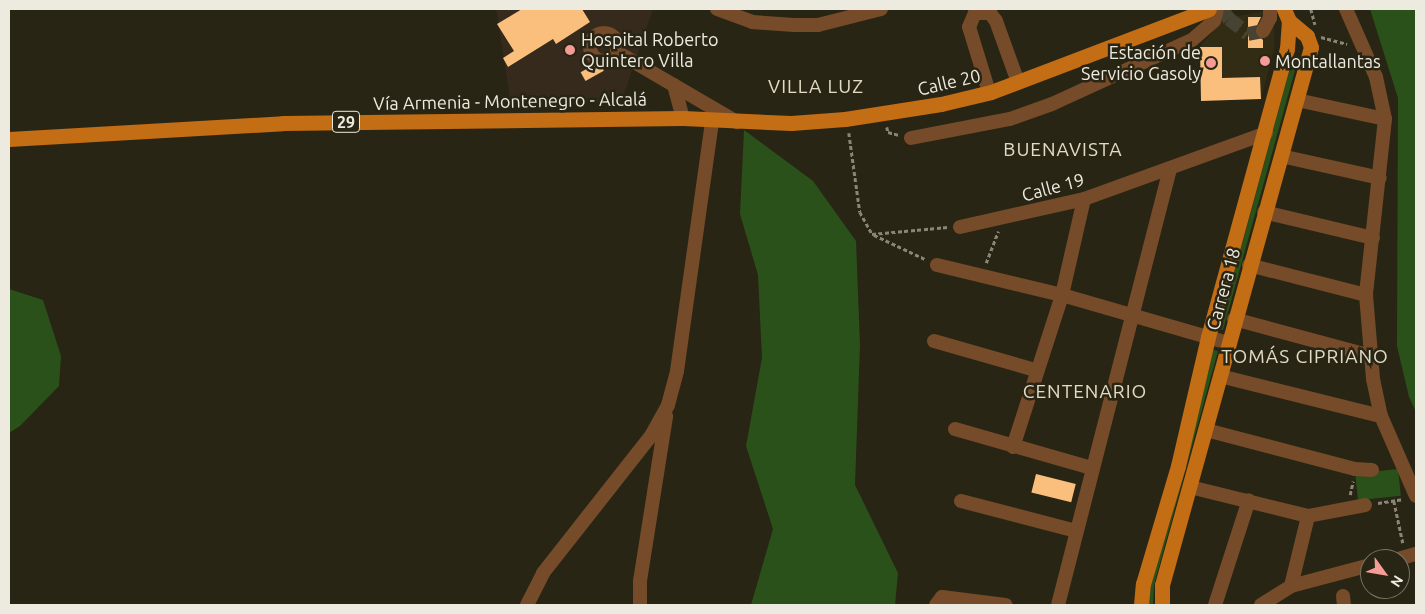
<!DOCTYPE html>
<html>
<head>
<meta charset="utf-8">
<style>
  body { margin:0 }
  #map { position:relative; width:1425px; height:614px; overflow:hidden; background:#292514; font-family:Ubuntu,sans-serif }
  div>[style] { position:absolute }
  .built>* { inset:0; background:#322c14 }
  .medical>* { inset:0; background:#352a1b }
  .green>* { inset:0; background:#2b511a; transform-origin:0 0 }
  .building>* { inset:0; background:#fabe7d; transform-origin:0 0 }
  .minor-tunnel>* { height:14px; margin-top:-7px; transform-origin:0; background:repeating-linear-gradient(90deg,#464333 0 14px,transparent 0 21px) }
  .path>* { height:2.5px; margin-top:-1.25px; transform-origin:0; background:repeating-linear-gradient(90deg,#898577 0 4px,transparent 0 6.5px) }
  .minor>* { height:14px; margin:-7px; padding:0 7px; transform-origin:7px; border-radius:7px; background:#754b29 }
  .minor>.ring { margin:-7px; padding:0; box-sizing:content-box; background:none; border:14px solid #754b29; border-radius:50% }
  .major>* { height:15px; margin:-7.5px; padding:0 7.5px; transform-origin:7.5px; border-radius:7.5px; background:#c36d14 }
  .dots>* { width:14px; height:14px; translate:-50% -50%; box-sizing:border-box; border:2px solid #292514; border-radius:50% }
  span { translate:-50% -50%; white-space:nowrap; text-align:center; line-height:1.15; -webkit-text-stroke:5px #292514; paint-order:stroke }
  .shield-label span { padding:1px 4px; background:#292514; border:1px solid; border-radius:4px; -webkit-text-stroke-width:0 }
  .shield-label { font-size:16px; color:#edeae0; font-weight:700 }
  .poi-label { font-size:18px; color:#edeae0 }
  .left { translate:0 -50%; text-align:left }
  .right { translate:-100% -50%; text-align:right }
  .street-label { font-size:18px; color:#edeae0 }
  .neighbourhood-label { font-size:19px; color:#e2dcc6; letter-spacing:1px }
  .frame { position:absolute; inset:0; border:10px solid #edeae0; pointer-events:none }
  .north { position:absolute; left:1360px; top:549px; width:50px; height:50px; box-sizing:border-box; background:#292514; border:1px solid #777466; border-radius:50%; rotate:122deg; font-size:14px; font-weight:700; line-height:20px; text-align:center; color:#edeae0 }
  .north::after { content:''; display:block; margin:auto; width:18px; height:22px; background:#f59c96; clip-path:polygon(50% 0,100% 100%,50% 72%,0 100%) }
</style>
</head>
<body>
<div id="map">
  <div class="built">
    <div style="clip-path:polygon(1274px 9px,1274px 50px,1261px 99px,1201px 101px,1200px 47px,1223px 19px)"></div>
  </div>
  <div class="medical">
    <div style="clip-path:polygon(496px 9px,653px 9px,621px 103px,511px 105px)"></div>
  </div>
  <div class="green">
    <div style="clip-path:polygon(1370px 9px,1416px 9px,1416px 412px,1409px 397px,1397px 346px,1398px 98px)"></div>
    <div style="clip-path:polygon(1292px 61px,1297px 63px,1223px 330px,1219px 329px)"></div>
    <div style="clip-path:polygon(744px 130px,813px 181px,856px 241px,860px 345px,855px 485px,898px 573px,895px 605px,751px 605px,773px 529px,746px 446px,762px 358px,758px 275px,740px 214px)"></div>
    <div style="clip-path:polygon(9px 289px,43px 300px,61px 356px,59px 386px,20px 426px,9px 433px)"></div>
    <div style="clip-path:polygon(1213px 350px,1218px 351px,1154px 585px,1153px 605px,1148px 605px,1150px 585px,1171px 519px)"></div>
    <div style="left:1398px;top:469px;width:27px;height:43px;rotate:84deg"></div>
  </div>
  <div class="building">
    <div style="clip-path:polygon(522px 9px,582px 9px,590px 22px,556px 44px,553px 39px,508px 67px,503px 58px,514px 51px,497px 24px)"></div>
    <div style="clip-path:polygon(1248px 17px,1261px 17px,1254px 32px,1263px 40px,1263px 48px,1248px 48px)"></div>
    <div style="clip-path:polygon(1200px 47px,1222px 47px,1222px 78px,1260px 77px,1261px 99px,1201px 101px)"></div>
    <div style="left:599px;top:62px;width:10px;height:21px;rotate:61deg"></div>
    <div style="left:1036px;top:474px;width:41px;height:19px;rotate:14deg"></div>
  </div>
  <div class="minor-tunnel">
    <div style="left:1221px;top:9px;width:13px;rotate:51deg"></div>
    <div style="left:1229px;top:19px;width:24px;rotate:38deg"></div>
    <div style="left:1248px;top:34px;width:15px;rotate:-11deg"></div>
  </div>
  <div class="path">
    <div style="left:1311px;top:9px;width:16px;rotate:75deg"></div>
    <div style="left:1321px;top:37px;width:27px;rotate:15deg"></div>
    <div style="left:887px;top:127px;width:5px;rotate:79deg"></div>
    <div style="left:888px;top:132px;width:11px;rotate:15deg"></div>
    <div style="left:849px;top:133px;width:80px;rotate:82.1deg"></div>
    <div style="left:860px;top:212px;width:25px;rotate:61deg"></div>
    <div style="left:872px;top:234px;width:76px;rotate:-5.3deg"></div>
    <div style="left:874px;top:235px;width:56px;rotate:25.2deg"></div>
    <div style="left:986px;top:263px;width:34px;rotate:-69deg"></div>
    <div style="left:1350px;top:495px;width:14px;rotate:-78deg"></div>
    <div style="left:1394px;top:501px;width:43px;rotate:77.9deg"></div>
    <div style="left:1378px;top:503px;width:24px;rotate:-9deg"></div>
  </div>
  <div class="minor">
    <div style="left:717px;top:9px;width:37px;rotate:20deg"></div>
    <div style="left:752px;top:22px;width:42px;rotate:4.1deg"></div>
    <div style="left:794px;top:25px;width:24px"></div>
    <div style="left:818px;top:25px;width:65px;rotate:-14.3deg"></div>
    <div style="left:1346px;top:9px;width:74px;rotate:66.2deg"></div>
    <div style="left:1376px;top:77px;width:43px;rotate:77.9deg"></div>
    <div style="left:1385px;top:119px;width:177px;rotate:96.2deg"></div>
    <div style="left:1366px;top:295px;width:84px;rotate:85.2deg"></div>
    <div style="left:1373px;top:379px;width:38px;rotate:78deg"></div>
    <div style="left:1381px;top:416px;width:87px;rotate:66.4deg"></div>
    <div style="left:1263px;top:31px;width:15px;rotate:-62deg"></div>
    <div style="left:1270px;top:18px;width:9px;rotate:-90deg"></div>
    <div class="ring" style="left:590px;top:33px;width:14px;height:14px"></div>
    <div style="left:617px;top:52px;width:139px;rotate:30.3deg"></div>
    <div style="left:674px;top:85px;width:34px;rotate:75deg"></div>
    <div style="left:989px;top:92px;width:68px;rotate:-107.1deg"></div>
    <div style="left:969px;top:27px;width:15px;rotate:-67deg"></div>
    <div style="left:975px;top:13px;width:15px"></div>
    <div style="left:990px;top:13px;width:10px;rotate:53deg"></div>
    <div style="left:996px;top:21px;width:65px;rotate:70.2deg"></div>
    <div style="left:1297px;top:100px;width:90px;rotate:12.2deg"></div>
    <div style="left:911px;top:138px;width:101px;rotate:-10.9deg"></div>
    <div style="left:1010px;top:119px;width:45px;rotate:-19.7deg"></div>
    <div style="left:1052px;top:104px;width:154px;rotate:-24.6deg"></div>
    <div style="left:1192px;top:40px;width:29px;rotate:-41deg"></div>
    <div style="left:1214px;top:21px;width:12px;rotate:-76deg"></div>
    <div style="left:1281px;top:156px;width:101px;rotate:12.5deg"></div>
    <div style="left:1264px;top:212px;width:112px;rotate:13.4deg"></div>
    <div style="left:960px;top:227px;width:127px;rotate:-12.7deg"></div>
    <div style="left:1084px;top:199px;width:194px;rotate:-19.9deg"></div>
    <div style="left:937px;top:265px;width:129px;rotate:13.5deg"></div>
    <div style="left:1062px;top:295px;width:173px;rotate:16.1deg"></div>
    <div style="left:1249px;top:265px;width:121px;rotate:14.4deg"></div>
    <div style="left:1234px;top:319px;width:142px;rotate:15.1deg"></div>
    <div style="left:934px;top:341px;width:105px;rotate:16deg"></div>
    <div style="left:1220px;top:376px;width:166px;rotate:14deg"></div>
    <div style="left:955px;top:429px;width:142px;rotate:15.9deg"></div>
    <div style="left:1206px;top:430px;width:154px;rotate:14.7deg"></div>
    <div style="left:1355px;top:469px;width:17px;rotate:3deg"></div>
    <div style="left:1013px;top:447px;width:160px;rotate:-72.1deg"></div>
    <div style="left:1062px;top:295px;width:98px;rotate:-77.1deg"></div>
    <div style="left:1190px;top:487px;width:122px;rotate:13.8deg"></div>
    <div style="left:1308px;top:516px;width:58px;rotate:-10.9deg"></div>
    <div style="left:961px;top:501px;width:119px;rotate:14.6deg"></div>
    <div style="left:1398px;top:559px;width:19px;rotate:-16deg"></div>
    <div style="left:1291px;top:586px;width:72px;rotate:-76.3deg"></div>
    <div style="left:1343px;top:596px;width:9px;rotate:84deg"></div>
    <div style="left:527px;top:605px;width:36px;rotate:-63deg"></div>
    <div style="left:543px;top:573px;width:174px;rotate:-51.8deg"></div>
    <div style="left:651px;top:436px;width:35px;rotate:-61deg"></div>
    <div style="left:668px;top:405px;width:35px;rotate:-75deg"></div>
    <div style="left:677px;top:371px;width:252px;rotate:-82deg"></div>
    <div style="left:640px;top:605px;width:24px;rotate:-90deg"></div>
    <div style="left:640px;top:581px;width:167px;rotate:-81deg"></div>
    <div style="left:936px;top:605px;width:10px;rotate:-53deg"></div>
    <div style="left:942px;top:597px;width:64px;rotate:7.1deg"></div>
    <div style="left:1058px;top:605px;width:450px;rotate:-75.6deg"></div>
    <div style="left:1215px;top:605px;width:110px;rotate:-72.1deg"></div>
    <div style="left:1261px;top:605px;width:36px;rotate:-32deg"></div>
    <div style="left:1291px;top:586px;width:82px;rotate:-14.9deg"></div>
  </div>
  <div class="major">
    <div style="left:9px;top:139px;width:274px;rotate:-3.3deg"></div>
    <div style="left:283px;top:123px;width:400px;rotate:-0.7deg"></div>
    <div style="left:683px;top:118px;width:108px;rotate:2.7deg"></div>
    <div style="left:791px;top:123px;width:54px;rotate:-4.2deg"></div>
    <div style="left:845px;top:119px;width:97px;rotate:-8.9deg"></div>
    <div style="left:941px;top:104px;width:51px;rotate:-13.5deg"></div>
    <div style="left:991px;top:92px;width:233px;rotate:-20.8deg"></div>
    <div style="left:1141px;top:605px;width:21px;rotate:-85deg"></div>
    <div style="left:1143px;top:584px;width:123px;rotate:-73.5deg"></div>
    <div style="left:1178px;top:466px;width:132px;rotate:-76.9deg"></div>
    <div style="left:1208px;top:337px;width:299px;rotate:-74.7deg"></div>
    <div style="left:1287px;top:49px;width:28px;rotate:-86deg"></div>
    <div style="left:1289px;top:21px;width:13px;rotate:-113deg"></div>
    <div style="left:1162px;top:605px;width:20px;rotate:-90deg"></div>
    <div style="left:1162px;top:585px;width:558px;rotate:-74.52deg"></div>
    <div style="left:1311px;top:47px;width:12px;rotate:-110deg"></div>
    <div style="left:1307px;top:36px;width:23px;rotate:-140deg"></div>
  </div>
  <div class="dots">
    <div style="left:570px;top:50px;background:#f59c96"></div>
    <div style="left:1265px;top:61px;background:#f59c96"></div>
    <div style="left:1211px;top:63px;background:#f59c96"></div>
  </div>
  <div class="shield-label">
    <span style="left:346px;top:122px">29</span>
  </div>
  <div class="poi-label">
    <span class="left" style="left:581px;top:50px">Hospital Roberto<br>Quintero Villa</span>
    <span class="right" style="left:1201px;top:63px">Estación de<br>Servicio Gasoly</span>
    <span class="left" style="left:1275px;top:61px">Montallantas</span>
  </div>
  <div class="street-label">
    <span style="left:949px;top:82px;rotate:-13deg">Calle 20</span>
    <span style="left:510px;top:101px;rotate:-1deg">Vía Armenia - Montenegro - Alcalá</span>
    <span style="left:1053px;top:187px;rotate:-15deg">Calle 19</span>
    <span style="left:1223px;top:289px;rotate:-75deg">Carrera 18</span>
  </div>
  <div class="neighbourhood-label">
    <span style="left:816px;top:87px">VILLA LUZ</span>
    <span style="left:1063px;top:150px">BUENAVISTA</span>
    <span style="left:1305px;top:357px">TOMÁS CIPRIANO</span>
    <span style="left:1085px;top:392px">CENTENARIO</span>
  </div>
  <div class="frame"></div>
  <div class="north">N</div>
</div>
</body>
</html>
